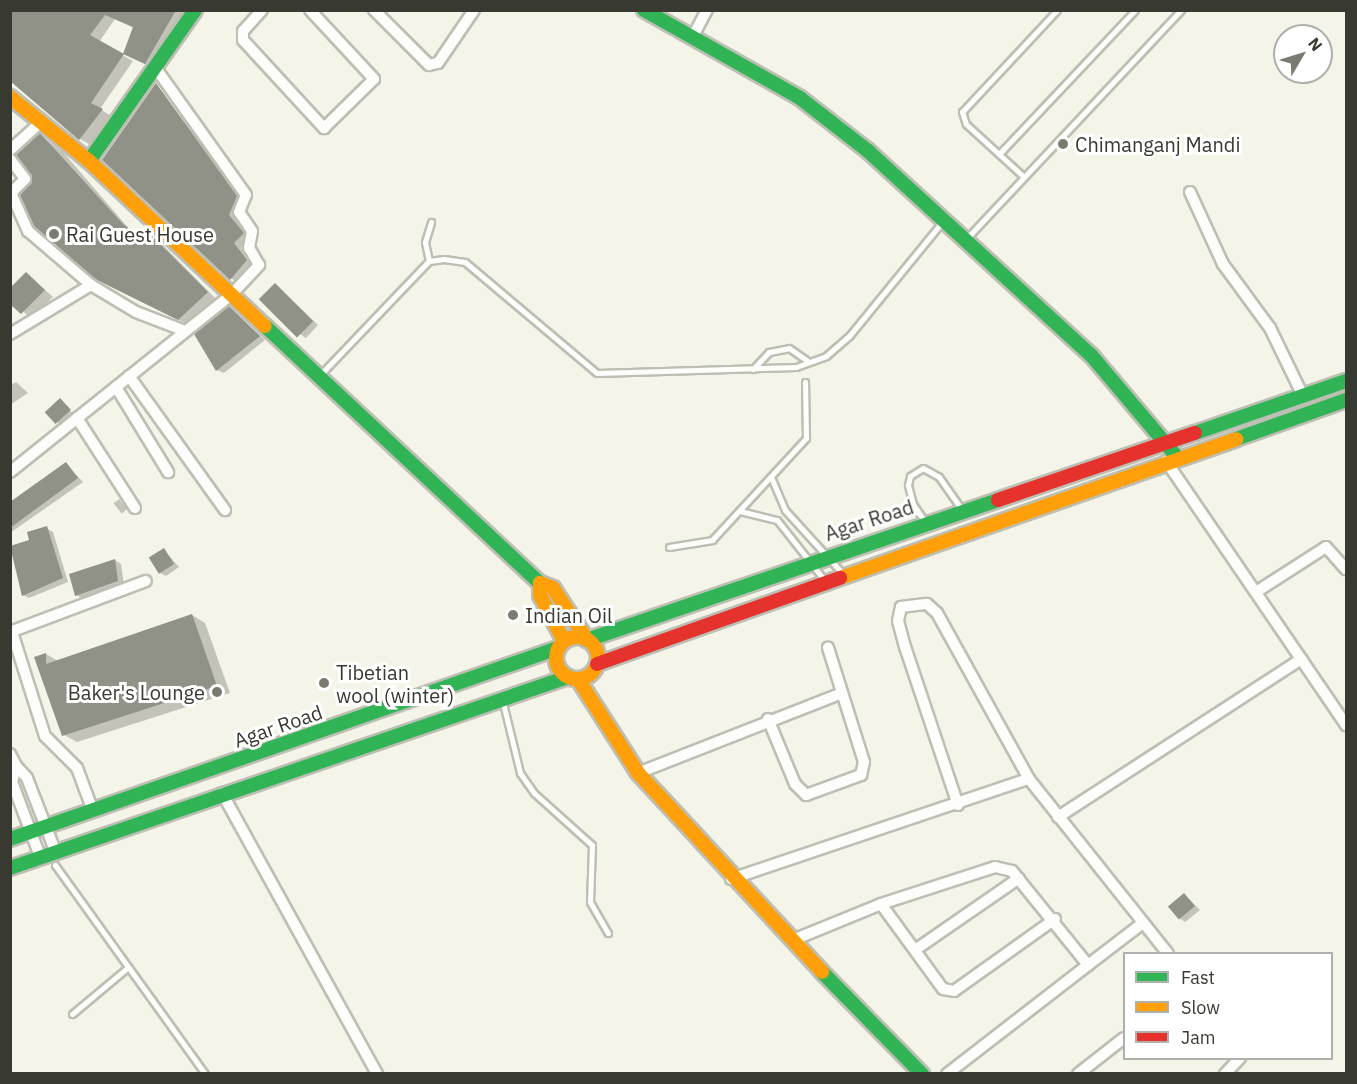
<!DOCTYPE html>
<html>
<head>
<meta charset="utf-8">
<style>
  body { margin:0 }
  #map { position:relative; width:1357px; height:1084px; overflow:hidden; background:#f4f4e8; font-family:"IBM Plex Sans",sans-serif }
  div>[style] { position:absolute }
  .shadow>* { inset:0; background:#0003; transform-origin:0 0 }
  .building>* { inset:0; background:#909187; transform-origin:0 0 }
  .roads { filter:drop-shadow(2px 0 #bebfb4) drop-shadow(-2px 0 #bebfb4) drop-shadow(0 2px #bebfb4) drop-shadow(0 -2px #bebfb4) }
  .lane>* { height:5px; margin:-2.5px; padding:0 2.5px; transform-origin:2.5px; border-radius:2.5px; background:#fdfdfc }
  .street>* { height:10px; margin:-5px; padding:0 5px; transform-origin:5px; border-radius:5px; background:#fdfdfc }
  .fast>* { height:14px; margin:-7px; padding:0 7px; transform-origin:7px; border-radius:7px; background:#30b455 }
  .slow>* { height:14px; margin:-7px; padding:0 7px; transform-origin:7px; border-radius:7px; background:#ff9f0a }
  .slow>.ring { margin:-7px; padding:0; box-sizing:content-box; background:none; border:14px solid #ff9f0a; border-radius:50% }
  .jam>* { height:14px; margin:-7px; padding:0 7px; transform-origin:7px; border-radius:7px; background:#e5322d }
  .dots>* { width:16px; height:16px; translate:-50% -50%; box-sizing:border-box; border:3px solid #fff; border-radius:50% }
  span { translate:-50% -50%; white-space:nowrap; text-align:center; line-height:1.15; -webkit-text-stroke:6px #fff; paint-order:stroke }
  .poi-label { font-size:20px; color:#383930 }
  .left { translate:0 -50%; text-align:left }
  .right { translate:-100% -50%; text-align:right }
  .street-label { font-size:20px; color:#383930 }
  .frame { position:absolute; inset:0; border:12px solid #383930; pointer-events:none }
  .legend { position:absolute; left:1123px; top:952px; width:210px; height:108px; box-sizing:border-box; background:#fff; border:2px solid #afb0ac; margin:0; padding:8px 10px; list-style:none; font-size:18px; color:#383930 }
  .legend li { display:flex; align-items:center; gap:12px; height:30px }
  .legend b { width:30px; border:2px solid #afb0ac }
  .north { position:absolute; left:1273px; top:24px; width:60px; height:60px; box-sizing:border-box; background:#fff; border:2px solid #afb0ac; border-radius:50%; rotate:52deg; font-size:16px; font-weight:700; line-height:24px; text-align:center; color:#383930 }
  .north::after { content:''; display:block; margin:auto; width:21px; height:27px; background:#7a7a70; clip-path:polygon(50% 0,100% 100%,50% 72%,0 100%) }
</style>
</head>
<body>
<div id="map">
  <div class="shadow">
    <div style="clip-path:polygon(10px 10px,187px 10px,155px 69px,135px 59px,134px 28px,115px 19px,99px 42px,133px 61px,100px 109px,111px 116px,89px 144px,80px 139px)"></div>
    <div style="clip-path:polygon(156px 85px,245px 201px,236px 221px,251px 238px,241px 248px,254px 265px,238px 283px,231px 278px)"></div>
    <div style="clip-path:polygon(40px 135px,63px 152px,131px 231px,147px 242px,152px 238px,160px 242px,215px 298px,187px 324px,96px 278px,34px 177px)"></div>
    <div style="clip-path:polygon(27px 274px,53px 297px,31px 319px,10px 298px,10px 291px)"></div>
    <div style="clip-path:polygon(276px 285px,318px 325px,306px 338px,300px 334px)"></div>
    <div style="clip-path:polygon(230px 308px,265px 340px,224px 373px,217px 370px)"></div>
    <div style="clip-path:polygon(16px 382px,28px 393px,10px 405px,10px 386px)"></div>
    <div style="clip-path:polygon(60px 400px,75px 416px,64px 427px,58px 424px)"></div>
    <div style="clip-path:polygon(66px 464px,83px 482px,10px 533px,10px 503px)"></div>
    <div style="left:119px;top:499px;width:13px;height:7px;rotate:51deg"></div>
    <div style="clip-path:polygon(46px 528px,53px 532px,68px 582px,29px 598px,23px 595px,10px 547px,31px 541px)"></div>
    <div style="clip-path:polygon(164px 550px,179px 567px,166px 576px,160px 573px)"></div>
    <div style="clip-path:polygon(115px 560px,121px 564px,124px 585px,82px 598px,76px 595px)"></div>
    <div style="clip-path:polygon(192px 615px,205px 623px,230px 693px,77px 742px,64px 735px,36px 658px,46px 654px,58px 661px)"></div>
    <div style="clip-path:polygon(1185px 895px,1200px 910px,1185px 922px,1179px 918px)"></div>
  </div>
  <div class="building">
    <div style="clip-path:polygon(10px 10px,176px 10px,145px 64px,123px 54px,133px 27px,105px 15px,90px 35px,124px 54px,91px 103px,103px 109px,79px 140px,10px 81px)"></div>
    <div style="clip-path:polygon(156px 83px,237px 196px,229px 215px,244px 233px,234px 243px,247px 260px,230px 280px,102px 160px)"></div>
    <div style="clip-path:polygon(40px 133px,123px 224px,146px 241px,152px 236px,208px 292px,178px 320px,95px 279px,34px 226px,20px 195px,32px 177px,16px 155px)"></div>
    <div style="clip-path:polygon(26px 272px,45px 290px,21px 314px,12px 306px,10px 288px)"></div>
    <div style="left:275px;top:283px;width:54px;height:23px;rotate:45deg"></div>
    <div style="clip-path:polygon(229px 306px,260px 336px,216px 371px,194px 334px)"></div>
    <div style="left:60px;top:398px;width:16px;height:21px;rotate:47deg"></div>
    <div style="clip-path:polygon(66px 462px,78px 478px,10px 528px,10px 502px)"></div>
    <div style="clip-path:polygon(47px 526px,63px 578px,22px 596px,10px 546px,29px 540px,27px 532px)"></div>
    <div style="left:164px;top:548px;width:19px;height:18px;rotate:58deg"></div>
    <div style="clip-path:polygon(115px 559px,118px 581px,75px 596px,69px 574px)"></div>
    <div style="clip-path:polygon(192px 614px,217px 686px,62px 736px,34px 657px,46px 653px,46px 664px)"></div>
    <div style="left:1184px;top:893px;width:17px;height:21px;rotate:50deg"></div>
  </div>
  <div class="roads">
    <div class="lane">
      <div style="left:999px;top:154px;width:198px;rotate:-46.6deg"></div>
      <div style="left:1024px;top:177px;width:79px;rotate:-137.6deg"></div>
      <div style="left:966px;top:124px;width:13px;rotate:-108deg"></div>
      <div style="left:962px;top:112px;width:139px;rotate:-47deg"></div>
      <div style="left:967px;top:238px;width:313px;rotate:-46.8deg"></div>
      <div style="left:429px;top:261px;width:19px;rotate:-102deg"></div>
      <div style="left:425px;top:242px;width:21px;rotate:-73deg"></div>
      <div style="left:753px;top:369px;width:23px;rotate:-47deg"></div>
      <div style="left:769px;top:352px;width:20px;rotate:-11deg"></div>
      <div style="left:789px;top:348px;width:24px;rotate:35deg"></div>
      <div style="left:319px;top:376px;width:159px;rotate:-46.3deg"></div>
      <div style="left:429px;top:261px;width:15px;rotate:-8deg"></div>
      <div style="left:444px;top:259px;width:21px;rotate:8deg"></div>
      <div style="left:465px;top:262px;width:172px;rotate:40.1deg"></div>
      <div style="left:597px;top:373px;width:199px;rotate:-1.7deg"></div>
      <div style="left:796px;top:367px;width:32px;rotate:-20deg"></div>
      <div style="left:826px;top:356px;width:32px;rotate:-41deg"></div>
      <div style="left:850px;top:335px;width:146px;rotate:-50.8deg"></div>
      <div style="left:771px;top:477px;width:36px;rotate:67deg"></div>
      <div style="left:785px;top:510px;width:86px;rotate:47.8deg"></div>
      <div style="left:740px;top:511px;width:38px;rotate:14deg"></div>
      <div style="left:777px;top:520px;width:78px;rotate:51.8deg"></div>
      <div style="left:925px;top:522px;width:22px;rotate:-124deg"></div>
      <div style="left:913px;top:504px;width:20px;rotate:-105deg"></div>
      <div style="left:908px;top:485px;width:9px;rotate:-77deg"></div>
      <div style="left:910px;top:476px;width:15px;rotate:-32deg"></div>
      <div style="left:923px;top:468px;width:18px;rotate:29deg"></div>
      <div style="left:939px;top:477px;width:39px;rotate:55deg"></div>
      <div style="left:669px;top:547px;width:44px;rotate:-9.2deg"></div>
      <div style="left:712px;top:540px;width:139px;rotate:-47.3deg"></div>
      <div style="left:806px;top:438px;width:56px;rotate:-91deg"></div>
      <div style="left:503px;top:703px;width:72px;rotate:76.3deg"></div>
      <div style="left:520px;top:773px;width:24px;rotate:55deg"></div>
      <div style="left:534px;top:793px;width:78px;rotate:41.9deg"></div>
      <div style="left:592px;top:845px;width:57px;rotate:92deg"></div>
      <div style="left:590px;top:902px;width:36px;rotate:60deg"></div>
      <div style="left:55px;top:865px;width:257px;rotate:54.3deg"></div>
      <div style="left:72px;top:1014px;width:72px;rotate:-39.9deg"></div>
    </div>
    <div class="street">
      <div style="left:262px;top:10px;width:28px;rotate:132deg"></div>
      <div style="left:243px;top:31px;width:9px;rotate:90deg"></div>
      <div style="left:243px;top:40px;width:120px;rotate:47.4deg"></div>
      <div style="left:324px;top:128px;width:70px;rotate:-44.4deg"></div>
      <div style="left:374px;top:79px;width:94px;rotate:-132.8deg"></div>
      <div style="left:374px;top:10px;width:78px;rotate:45deg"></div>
      <div style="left:429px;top:65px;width:9px;rotate:-13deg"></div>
      <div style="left:438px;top:63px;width:64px;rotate:-55.8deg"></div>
      <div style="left:692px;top:38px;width:32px;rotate:-62deg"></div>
      <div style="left:10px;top:150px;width:42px;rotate:-42.1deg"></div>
      <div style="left:10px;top:159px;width:25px;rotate:53deg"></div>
      <div style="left:25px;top:179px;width:20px;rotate:135deg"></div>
      <div style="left:11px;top:193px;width:42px;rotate:65.9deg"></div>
      <div style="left:28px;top:231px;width:83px;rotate:40.6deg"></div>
      <div style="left:1190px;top:192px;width:79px;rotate:65.4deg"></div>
      <div style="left:1223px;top:264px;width:79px;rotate:53.7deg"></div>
      <div style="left:1270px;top:328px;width:76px;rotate:64.1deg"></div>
      <div style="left:10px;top:334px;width:95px;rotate:-31.2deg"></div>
      <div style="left:91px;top:285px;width:52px;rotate:31deg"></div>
      <div style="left:136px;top:312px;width:53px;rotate:21.2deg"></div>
      <div style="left:129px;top:376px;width:165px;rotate:54.4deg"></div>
      <div style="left:116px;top:387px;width:100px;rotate:58.5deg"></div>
      <div style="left:77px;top:418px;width:107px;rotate:57.2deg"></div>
      <div style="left:1166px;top:461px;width:320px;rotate:55.7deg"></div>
      <div style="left:10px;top:472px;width:285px;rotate:-38.7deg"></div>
      <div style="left:232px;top:294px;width:40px;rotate:-47deg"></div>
      <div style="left:259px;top:265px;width:20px;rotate:-120deg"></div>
      <div style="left:249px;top:248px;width:17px;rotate:-80deg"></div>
      <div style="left:252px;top:231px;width:23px;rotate:-124deg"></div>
      <div style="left:239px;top:212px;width:18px;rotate:-68deg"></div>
      <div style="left:246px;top:195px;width:157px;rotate:-125.4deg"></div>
      <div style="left:1256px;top:592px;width:83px;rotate:-32.7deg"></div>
      <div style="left:1326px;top:547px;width:30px;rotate:48deg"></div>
      <div style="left:10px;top:632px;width:145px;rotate:-20.6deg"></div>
      <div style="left:12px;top:632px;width:109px;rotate:72.4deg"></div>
      <div style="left:45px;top:736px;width:45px;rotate:45deg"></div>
      <div style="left:77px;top:768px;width:46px;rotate:69.6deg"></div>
      <div style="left:768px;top:719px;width:70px;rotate:67.4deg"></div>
      <div style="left:795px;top:784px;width:16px;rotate:45deg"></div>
      <div style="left:806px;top:795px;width:59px;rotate:-20deg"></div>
      <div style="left:861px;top:775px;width:13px;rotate:-77deg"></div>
      <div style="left:864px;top:762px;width:120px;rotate:-107.5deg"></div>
      <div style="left:10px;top:754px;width:13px;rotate:63deg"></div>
      <div style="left:638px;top:773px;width:219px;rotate:-21.4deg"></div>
      <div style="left:222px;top:793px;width:321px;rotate:61.1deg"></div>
      <div style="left:958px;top:805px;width:167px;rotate:-108.5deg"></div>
      <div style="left:905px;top:647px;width:27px;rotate:-105deg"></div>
      <div style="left:898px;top:621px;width:14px;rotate:-78deg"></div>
      <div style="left:901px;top:607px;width:26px;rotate:-7deg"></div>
      <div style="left:927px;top:604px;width:13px;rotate:42deg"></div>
      <div style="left:937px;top:613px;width:190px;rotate:61deg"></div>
      <div style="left:1058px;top:817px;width:290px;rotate:-33deg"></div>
      <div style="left:41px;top:859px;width:82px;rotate:-110.6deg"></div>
      <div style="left:12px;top:782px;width:16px;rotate:-76deg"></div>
      <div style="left:16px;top:766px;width:16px;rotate:47deg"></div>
      <div style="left:27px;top:778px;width:80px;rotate:68.9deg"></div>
      <div style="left:731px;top:879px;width:314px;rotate:-18.6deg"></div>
      <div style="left:1029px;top:779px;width:223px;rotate:51.5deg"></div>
      <div style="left:881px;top:904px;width:105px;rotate:53.9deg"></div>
      <div style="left:943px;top:989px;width:11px;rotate:10deg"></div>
      <div style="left:954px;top:991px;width:124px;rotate:-35.5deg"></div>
      <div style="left:793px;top:940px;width:95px;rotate:-22.2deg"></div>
      <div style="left:881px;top:904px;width:120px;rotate:-18deg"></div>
      <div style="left:995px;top:867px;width:17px;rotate:13deg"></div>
      <div style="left:1012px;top:871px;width:121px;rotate:51deg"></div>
      <div style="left:1088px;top:965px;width:178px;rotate:142.3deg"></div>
      <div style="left:915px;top:950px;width:126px;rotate:-34.7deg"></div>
      <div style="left:1088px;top:965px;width:69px;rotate:-37.4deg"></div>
      <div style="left:1078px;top:1074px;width:58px;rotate:-38deg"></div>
      <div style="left:1225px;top:1074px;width:22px;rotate:-47deg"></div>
    </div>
    <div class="fast">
      <div style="left:644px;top:10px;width:179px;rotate:29.4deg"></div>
      <div style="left:800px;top:98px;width:86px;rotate:37.9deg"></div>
      <div style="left:868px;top:151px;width:302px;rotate:42.5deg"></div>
      <div style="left:1091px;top:355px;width:133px;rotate:49.9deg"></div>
      <div style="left:89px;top:161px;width:184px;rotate:-54.9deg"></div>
      <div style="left:265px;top:326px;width:376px;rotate:43.1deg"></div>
      <div style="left:1195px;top:433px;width:160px;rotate:-19deg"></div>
      <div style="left:1236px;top:439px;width:117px;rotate:-19.5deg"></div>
      <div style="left:587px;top:640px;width:434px;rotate:-18.8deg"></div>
      <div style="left:10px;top:839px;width:580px;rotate:-19.22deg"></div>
      <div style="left:10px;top:868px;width:590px;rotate:-18.9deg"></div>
      <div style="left:822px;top:972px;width:143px;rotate:45.6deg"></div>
    </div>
    <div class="slow">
      <div style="left:10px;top:97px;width:102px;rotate:39deg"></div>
      <div style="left:89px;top:161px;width:241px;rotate:43.2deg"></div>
      <div style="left:840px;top:578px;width:420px;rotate:-19.3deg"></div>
      <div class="ring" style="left:556px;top:637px;width:28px;height:28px"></div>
      <div style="left:564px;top:641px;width:52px;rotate:-117.6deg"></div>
      <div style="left:540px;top:595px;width:12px;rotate:-90deg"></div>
      <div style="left:540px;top:583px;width:14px;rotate:21deg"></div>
      <div style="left:553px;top:588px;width:62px;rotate:56.8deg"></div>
      <div style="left:578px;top:679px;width:112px;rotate:57.4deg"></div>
      <div style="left:638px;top:773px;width:271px;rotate:47.2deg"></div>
    </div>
    <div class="jam">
      <div style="left:998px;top:500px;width:208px;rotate:-18.8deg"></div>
      <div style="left:597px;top:664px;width:258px;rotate:-19.5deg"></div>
    </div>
  </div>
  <div class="dots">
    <div style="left:1063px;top:144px;background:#7a7a70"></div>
    <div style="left:54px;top:234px;background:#7a7a70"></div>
    <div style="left:513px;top:615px;background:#7a7a70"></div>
    <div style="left:324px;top:683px;background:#7a7a70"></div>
    <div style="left:217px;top:692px;background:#7a7a70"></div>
  </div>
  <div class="poi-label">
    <span class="left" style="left:1075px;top:144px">Chimanganj Mandi</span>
    <span class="left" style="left:66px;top:234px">Rai Guest House</span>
    <span class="left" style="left:525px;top:615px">Indian Oil</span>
    <span class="left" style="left:336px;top:684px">Tibetian<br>wool (winter)</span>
    <span class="right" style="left:205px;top:692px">Baker's Lounge</span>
  </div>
  <div class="street-label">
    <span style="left:869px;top:520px;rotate:-18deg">Agar Road</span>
    <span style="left:278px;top:726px;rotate:-19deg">Agar Road</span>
  </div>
  <div class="frame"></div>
  <ul class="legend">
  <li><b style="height:8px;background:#30b455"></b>Fast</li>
  <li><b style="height:8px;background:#ff9f0a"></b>Slow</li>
  <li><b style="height:8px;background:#e5322d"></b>Jam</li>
  </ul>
  <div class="north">N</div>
</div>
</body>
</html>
